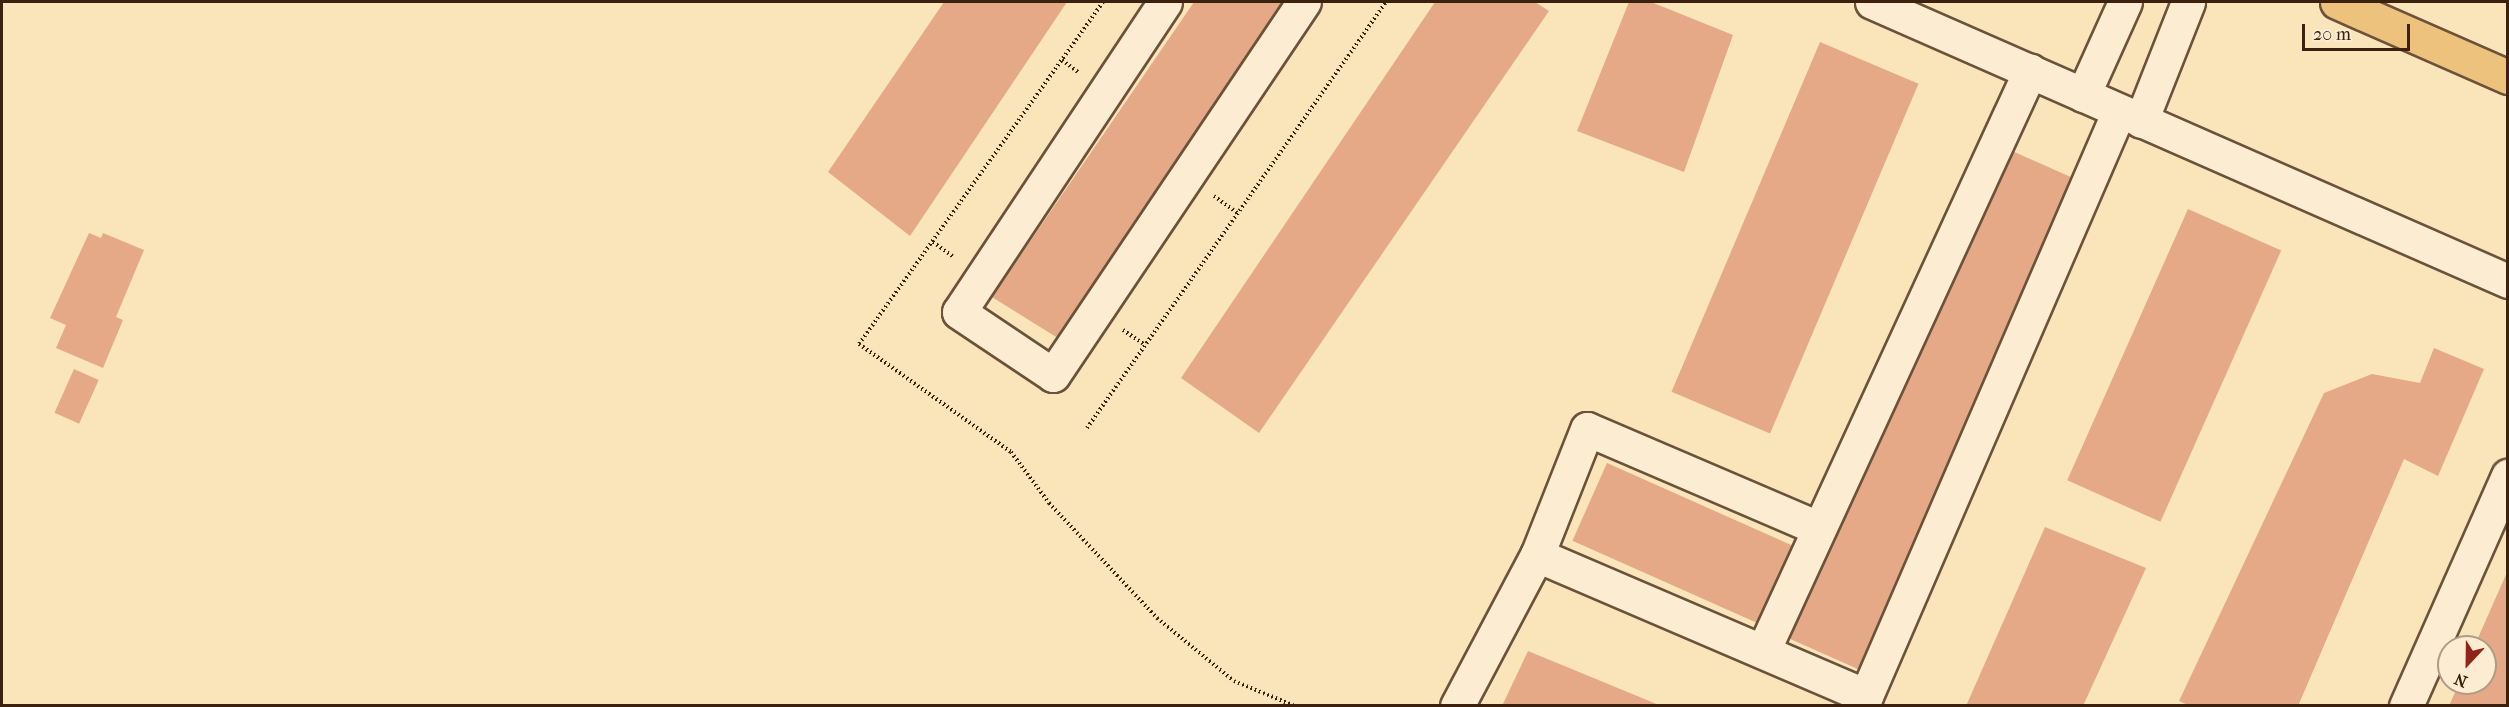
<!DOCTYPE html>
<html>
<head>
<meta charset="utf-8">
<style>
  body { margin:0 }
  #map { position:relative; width:2509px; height:707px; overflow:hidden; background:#fae4ba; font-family:"IM FELL French Canon",serif }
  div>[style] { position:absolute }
  .building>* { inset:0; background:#e5a987; transform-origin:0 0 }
  .path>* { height:4px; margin-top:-2px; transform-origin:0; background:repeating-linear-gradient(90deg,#3d210f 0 1.5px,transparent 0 4.5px) }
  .roads { filter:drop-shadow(2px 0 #6c523a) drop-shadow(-2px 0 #6c523a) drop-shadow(0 2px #6c523a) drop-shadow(0 -2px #6c523a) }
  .minor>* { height:33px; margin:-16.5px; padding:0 16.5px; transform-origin:16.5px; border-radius:16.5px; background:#fcedd2 }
  .major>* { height:33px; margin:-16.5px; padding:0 16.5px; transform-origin:16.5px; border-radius:16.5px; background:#edc27d }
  span { translate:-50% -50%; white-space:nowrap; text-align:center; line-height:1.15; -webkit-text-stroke:4.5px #fcedd2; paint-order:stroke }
  .frame { position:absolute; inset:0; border:3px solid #3d210f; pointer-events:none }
  .north { position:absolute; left:2437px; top:635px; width:60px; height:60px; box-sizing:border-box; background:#fcedd2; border:2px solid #b09b84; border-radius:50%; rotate:202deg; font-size:16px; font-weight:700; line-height:24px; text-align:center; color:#3d210f }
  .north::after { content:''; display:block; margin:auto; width:21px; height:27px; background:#8f2418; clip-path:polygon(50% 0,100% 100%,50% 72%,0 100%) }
  .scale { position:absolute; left:2302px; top:24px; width:108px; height:27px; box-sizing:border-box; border:3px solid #3d210f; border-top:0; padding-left:8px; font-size:18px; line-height:21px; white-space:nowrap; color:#3d210f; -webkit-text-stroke:4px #fcedd2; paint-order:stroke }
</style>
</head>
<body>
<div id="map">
  <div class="building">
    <div style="clip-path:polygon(944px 2px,1067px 2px,910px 236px,828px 172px)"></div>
    <div style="clip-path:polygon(1194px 2px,1292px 2px,1061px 340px,992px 297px)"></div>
    <div style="clip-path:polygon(1435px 2px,1535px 2px,1549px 11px,1259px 433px,1181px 378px)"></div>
    <div style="clip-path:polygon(1629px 2px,1651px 2px,1733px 35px,1684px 172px,1577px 131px)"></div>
    <div style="left:1820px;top:42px;width:107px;height:380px;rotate:23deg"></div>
    <div style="left:2001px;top:146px;width:83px;height:536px;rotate:24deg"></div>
    <div style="left:2188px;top:209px;width:102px;height:297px;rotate:24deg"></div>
    <div style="clip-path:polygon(89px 233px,101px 238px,103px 233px,144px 250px,116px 317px,123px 320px,103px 368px,56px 348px,66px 325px,50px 318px)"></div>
    <div style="clip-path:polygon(2434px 348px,2484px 369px,2438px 476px,2404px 459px,2298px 706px,2190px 706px,2179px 701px,2324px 393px,2372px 374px,2420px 383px)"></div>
    <div style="left:74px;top:369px;width:27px;height:48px;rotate:24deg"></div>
    <div style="left:1607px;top:463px;width:203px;height:85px;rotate:24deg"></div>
    <div style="clip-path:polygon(2045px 527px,2146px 568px,2083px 706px,1966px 706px)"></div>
    <div style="clip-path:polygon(2508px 570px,2508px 706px,2449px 706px,2459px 683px,2485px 683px,2485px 647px,2474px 647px)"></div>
    <div style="clip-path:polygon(1528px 651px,1659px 705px,1659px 706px,1502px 706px)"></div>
  </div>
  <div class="path">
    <div style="left:1103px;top:2px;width:420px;rotate:125.5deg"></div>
    <div style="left:859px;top:344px;width:186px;rotate:35.4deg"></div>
    <div style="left:1011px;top:452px;width:64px;rotate:53.3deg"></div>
    <div style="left:1049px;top:503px;width:158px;rotate:46.8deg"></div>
    <div style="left:1157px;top:618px;width:99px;rotate:39.3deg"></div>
    <div style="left:1234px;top:681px;width:66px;rotate:22.3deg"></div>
    <div style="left:1062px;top:60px;width:20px;rotate:37deg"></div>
    <div style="left:1214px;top:196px;width:29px;rotate:36deg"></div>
    <div style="left:933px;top:242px;width:26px;rotate:36deg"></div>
    <div style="left:1123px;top:330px;width:27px;rotate:34deg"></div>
    <div style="left:1087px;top:428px;width:520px;rotate:-54.94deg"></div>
  </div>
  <div class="roads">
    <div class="minor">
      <div style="left:1165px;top:2px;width:372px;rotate:123.6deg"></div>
      <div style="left:959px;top:312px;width:113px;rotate:33.8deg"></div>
      <div style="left:1053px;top:375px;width:450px;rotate:-56.1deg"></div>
      <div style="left:1872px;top:2px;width:695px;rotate:23.69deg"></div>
      <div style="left:2083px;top:95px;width:102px;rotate:-65.7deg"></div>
      <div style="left:2141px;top:121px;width:128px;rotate:-68.4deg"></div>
      <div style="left:1818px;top:528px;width:251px;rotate:-156.8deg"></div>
      <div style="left:1587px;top:429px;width:136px;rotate:111.6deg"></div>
      <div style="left:1537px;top:555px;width:358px;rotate:23.2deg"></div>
      <div style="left:1866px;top:696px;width:637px;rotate:-66.61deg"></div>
      <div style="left:1763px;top:651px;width:639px;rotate:-65.28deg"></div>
      <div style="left:1457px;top:706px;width:171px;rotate:-62.1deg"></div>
      <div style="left:2406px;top:706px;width:252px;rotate:-66.1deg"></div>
    </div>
    <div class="major">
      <div style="left:2337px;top:2px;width:187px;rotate:23.7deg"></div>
    </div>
  </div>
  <div class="frame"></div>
  <div class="north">N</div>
  <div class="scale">20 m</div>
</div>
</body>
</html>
